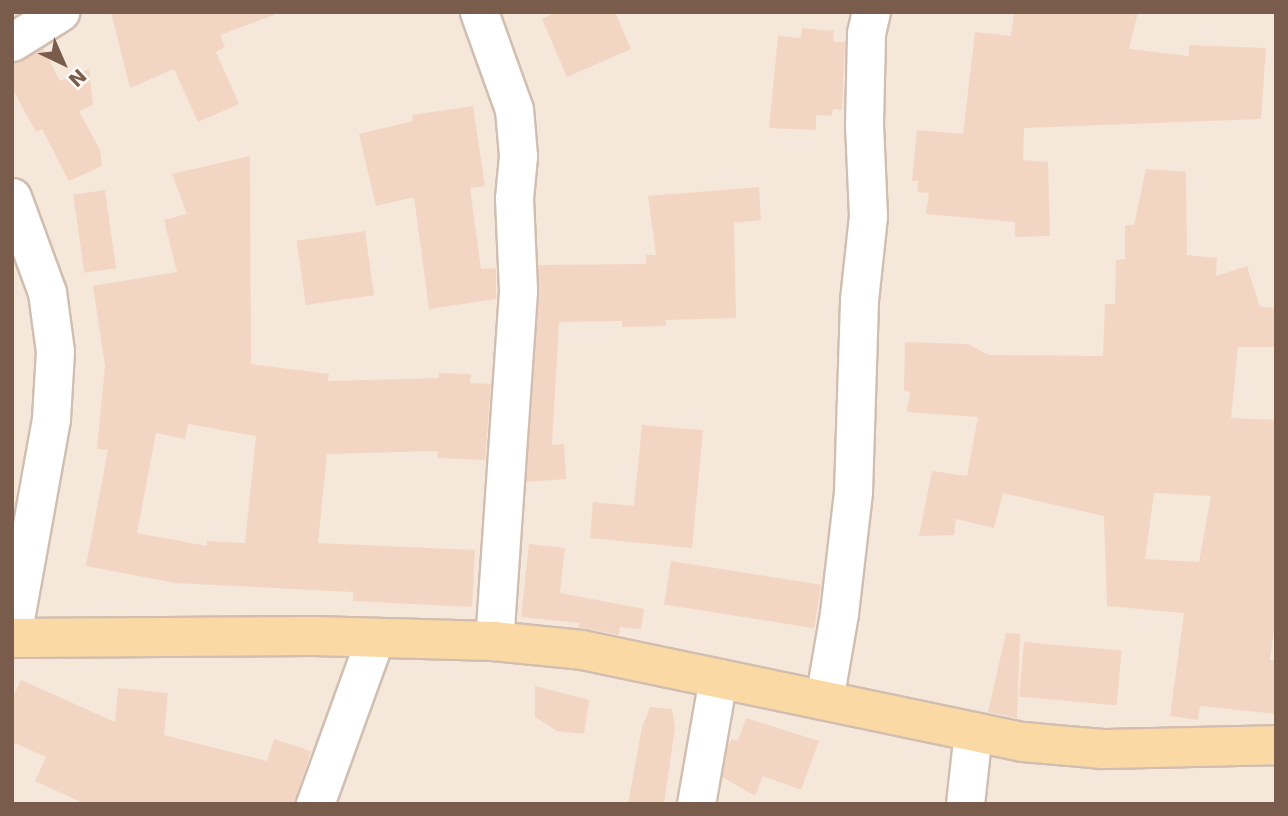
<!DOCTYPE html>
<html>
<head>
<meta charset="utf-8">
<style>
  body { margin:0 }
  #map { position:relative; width:1288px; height:816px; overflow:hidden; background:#fdf6ec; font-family:"DejaVu Sans",sans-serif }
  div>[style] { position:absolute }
  .residential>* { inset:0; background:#f5e8da; transform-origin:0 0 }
  .building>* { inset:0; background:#f3d5c3; transform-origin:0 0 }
  .roads { filter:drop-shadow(2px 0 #d1beb0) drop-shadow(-2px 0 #d1beb0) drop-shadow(0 2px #d1beb0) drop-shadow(0 -2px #d1beb0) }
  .minor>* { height:37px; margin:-18.5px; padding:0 18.5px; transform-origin:18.5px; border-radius:18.5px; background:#fff }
  .major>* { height:38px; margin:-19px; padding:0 19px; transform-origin:19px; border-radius:19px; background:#fbd9a5 }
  span { translate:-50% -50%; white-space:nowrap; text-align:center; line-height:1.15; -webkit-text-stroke:6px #fffaf3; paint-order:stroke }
  .frame { position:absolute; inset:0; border:14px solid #7a5c4d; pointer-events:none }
  .north { position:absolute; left:28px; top:28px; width:70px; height:70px; -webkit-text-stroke:5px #fffaf3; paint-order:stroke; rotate:136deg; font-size:19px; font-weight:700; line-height:28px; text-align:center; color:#7a5c4d }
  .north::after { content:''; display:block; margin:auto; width:24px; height:32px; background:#7a5c4d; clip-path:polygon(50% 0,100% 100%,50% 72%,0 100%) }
</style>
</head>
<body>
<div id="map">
  <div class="residential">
    <div style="left:12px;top:12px;width:1264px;height:792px"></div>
  </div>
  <div class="building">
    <div style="clip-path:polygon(111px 12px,273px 12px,274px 15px,220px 35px,225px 47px,216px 52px,239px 104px,198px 122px,174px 69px,130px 88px)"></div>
    <div style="clip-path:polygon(556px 12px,615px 12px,631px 49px,567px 77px,542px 19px)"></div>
    <div style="clip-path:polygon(1014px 12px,1138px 12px,1129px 49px,1189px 56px,1189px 45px,1266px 48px,1261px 119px,1024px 128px,1023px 160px,1048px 162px,1050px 236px,1015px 237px,1015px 222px,926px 214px,929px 193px,917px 192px,918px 181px,912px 181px,917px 130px,963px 134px,975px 32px,1011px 36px)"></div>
    <div style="clip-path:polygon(802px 28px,834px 31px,833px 42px,845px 42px,842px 110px,833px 109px,832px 116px,816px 115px,816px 130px,769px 128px,778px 36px,801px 38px)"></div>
    <div style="clip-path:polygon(43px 48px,60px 81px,89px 69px,93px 105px,79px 111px,100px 150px,102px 166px,69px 181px,42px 129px,36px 132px,12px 88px,12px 63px)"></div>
    <div style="clip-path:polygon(473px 106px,485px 186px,470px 188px,481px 269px,496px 268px,496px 299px,429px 309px,414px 197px,376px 206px,359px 134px,413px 121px,412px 115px)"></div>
    <div style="clip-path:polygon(evenodd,250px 156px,251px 364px,329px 374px,328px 381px,439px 378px,439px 373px,471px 374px,470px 383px,491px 384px,485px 460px,437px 458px,438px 451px,327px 454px,318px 543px,475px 550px,472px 607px,353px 601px,353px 592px,175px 583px,86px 566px,108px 450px,97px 449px,105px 366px,93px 286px,177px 272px,164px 220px,187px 214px,172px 174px,250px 156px,188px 424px,256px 436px,245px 543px,207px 541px,207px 546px,137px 533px,156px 433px,185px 439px,188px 424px)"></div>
    <div style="clip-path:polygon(evenodd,1146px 169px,1186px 172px,1187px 255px,1217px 258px,1216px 276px,1247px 266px,1260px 307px,1276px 308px,1276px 347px,1238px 347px,1231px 418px,1276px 420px,1276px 616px,1270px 660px,1276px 660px,1276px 714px,1200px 706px,1198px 720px,1170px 716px,1184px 613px,1107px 606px,1104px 516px,1003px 493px,994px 528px,956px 519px,954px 535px,919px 536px,932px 471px,967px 476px,978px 417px,907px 412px,910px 392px,904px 390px,905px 342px,968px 344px,989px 355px,1103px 356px,1105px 304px,1115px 304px,1116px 260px,1125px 259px,1125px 225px,1134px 225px,1146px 169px,1154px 493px,1211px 496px,1199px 562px,1145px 559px,1154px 493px)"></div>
    <div style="clip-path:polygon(759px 187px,761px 220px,734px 223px,736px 318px,665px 320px,666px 326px,622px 327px,622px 321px,559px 322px,552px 445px,564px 444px,566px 479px,526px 482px,539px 292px,538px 265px,646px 264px,646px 255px,656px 255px,648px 196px)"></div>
    <div style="left:105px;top:190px;width:79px;height:32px;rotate:82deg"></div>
    <div style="left:365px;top:231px;width:65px;height:69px;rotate:82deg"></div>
    <div style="clip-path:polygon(642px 425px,703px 430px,692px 548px,590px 538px,593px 502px,634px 506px)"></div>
    <div style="clip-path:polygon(529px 544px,565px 548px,560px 593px,644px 609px,641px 629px,620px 627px,619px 635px,578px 627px,579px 623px,521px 617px)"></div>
    <div style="left:671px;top:561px;width:152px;height:44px;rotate:9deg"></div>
    <div style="clip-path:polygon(1006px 633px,1020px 634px,1017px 718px,988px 712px)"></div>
    <div style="left:1024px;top:642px;width:98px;height:55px;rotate:5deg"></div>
    <div style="clip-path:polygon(21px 680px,115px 722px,118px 688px,168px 693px,164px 735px,267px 761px,274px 739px,311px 751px,294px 804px,85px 804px,35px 781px,46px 757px,12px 742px,12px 699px)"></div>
    <div style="clip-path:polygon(535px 686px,589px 700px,584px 734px,557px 731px,535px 717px)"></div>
    <div style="clip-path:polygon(650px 707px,672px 709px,675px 728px,664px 804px,628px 804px,642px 727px)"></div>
    <div style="clip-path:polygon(746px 718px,819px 741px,801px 790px,763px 776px,755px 796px,722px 777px,727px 747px,732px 739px,738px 741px)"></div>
  </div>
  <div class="roads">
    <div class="minor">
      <div style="left:479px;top:12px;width:103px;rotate:70.2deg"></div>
      <div style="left:514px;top:109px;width:47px;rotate:85.1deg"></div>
      <div style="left:518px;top:156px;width:42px;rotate:95.4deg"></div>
      <div style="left:514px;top:198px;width:93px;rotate:87.5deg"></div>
      <div style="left:518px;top:291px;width:351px;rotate:93.9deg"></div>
      <div style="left:12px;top:42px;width:57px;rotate:-32deg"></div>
      <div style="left:12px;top:197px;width:101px;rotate:69.8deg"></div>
      <div style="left:47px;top:292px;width:60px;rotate:82.3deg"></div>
      <div style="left:55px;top:351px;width:68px;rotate:93.4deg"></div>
      <div style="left:51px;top:419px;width:220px;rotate:100.2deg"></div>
      <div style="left:824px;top:700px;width:88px;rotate:-80.2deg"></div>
      <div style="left:839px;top:613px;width:122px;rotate:-83.4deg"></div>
      <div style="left:853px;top:492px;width:192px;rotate:-88.2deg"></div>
      <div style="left:859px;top:300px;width:84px;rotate:-83.9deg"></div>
      <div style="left:868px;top:216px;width:92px;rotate:-92.5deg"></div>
      <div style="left:864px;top:124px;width:91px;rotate:-88.7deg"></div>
      <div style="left:866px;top:33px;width:22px;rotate:-77deg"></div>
      <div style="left:315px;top:804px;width:177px;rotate:-70.1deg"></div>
      <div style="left:696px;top:804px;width:128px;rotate:-80.1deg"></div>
      <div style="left:965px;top:804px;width:73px;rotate:-83.7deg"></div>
    </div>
    <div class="major">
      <div style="left:12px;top:638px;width:301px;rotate:-0.4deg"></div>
      <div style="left:313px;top:636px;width:181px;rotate:1.6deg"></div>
      <div style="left:494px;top:641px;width:88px;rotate:5.8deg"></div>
      <div style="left:582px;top:650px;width:450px;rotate:11.8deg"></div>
      <div style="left:1023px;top:742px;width:80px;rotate:5deg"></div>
      <div style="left:1103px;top:749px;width:173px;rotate:-1.3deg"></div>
    </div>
  </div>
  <div class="frame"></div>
  <div class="north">N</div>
</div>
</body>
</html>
